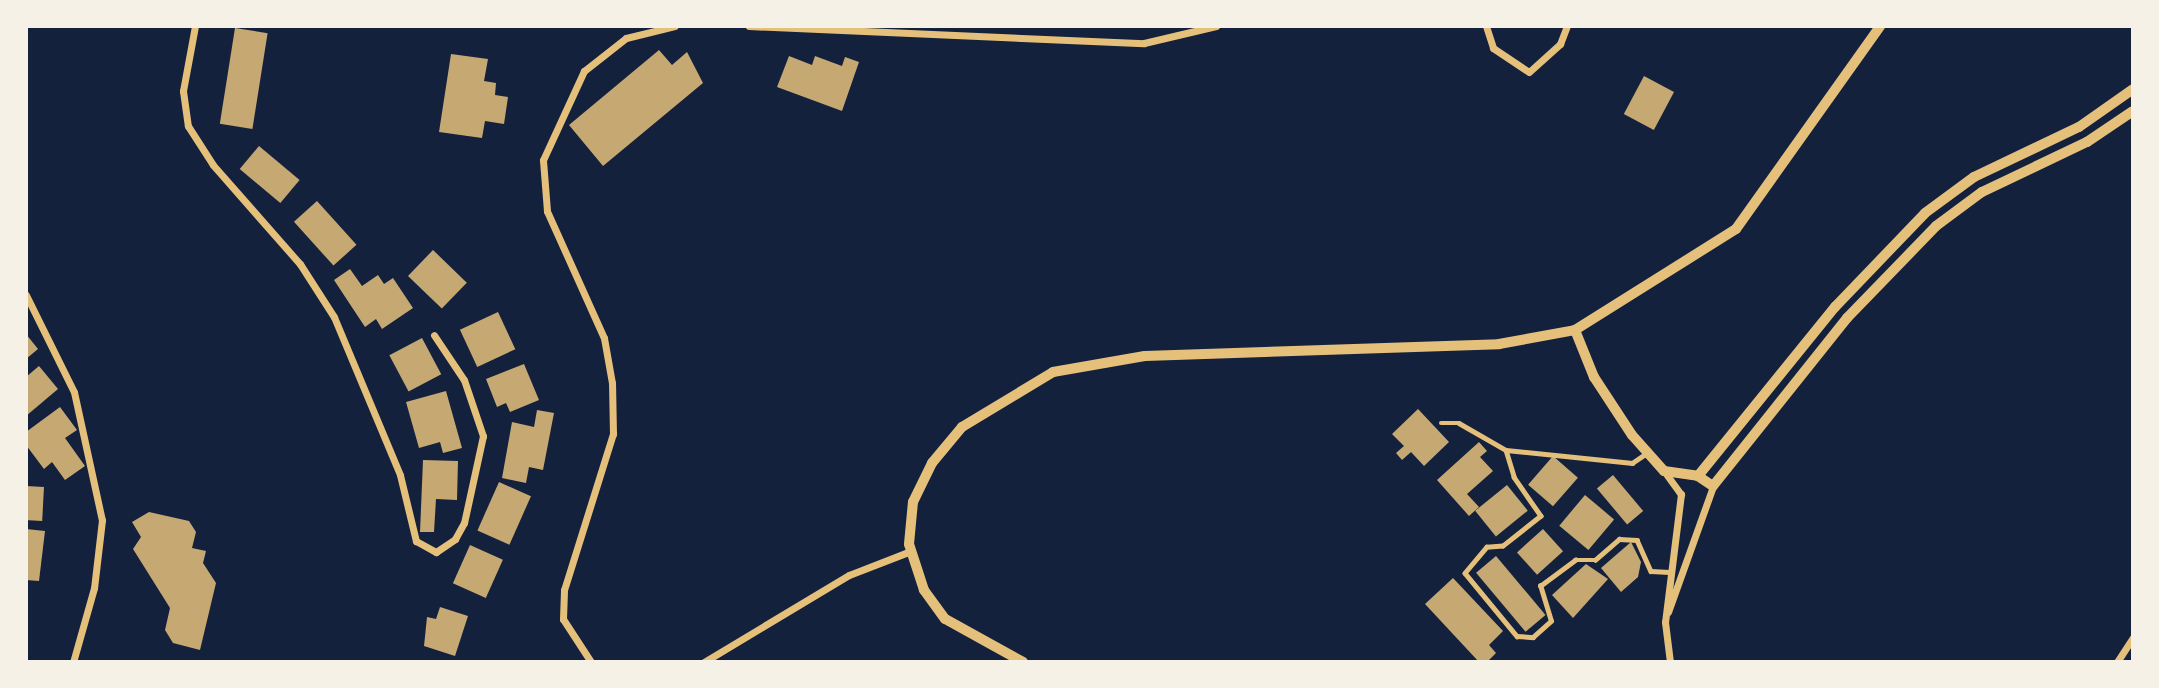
<!DOCTYPE html>
<html>
<head>
<meta charset="utf-8">
<style>
  body { margin:0 }
  #map { position:relative; width:2159px; height:688px; overflow:hidden; background:#14213d; font-family:"DM Sans",sans-serif }
  div>[style] { position:absolute }
  .building>* { inset:0; background:#c6a872; transform-origin:0 0 }
  .service>* { height:4.5px; margin:-2.25px; padding:0 2.25px; transform-origin:2.25px; border-radius:2.25px; background:#e5c07b }
  .minor>* { height:7px; margin:-3.5px; padding:0 3.5px; transform-origin:3.5px; border-radius:3.5px; background:#e5c07b }
  .tertiary>* { height:10px; margin:-5px; padding:0 5px; transform-origin:5px; border-radius:5px; background:#e5c07b }
  span { translate:-50% -50%; white-space:nowrap; text-align:center; line-height:1.15; -webkit-text-stroke:7px #f6f1e7; paint-order:stroke }
  .frame { position:absolute; inset:0; border:28px solid #f6f1e7; pointer-events:none }
</style>
</head>
<body>
<div id="map">
  <div class="building">
    <div style="left:235px;top:28px;width:33px;height:97px;rotate:9deg"></div>
    <div style="clip-path:polygon(659px 50px,672px 65px,687px 52px,703px 83px,603px 166px,569px 125px)"></div>
    <div style="clip-path:polygon(451px 54px,488px 59px,484px 81px,496px 83px,495px 95px,508px 97px,504px 124px,485px 121px,482px 138px,439px 132px)"></div>
    <div style="clip-path:polygon(789px 56px,812px 65px,815px 56px,842px 66px,845px 57px,859px 62px,842px 111px,777px 87px)"></div>
    <div style="left:1644px;top:76px;width:34px;height:43px;rotate:28deg"></div>
    <div style="left:259px;top:146px;width:53px;height:30px;rotate:40deg"></div>
    <div style="left:317px;top:201px;width:59px;height:31px;rotate:48deg"></div>
    <div style="left:433px;top:250px;width:47px;height:36px;rotate:44deg"></div>
    <div style="clip-path:polygon(350px 269px,362px 286px,378px 275px,384px 284px,393px 278px,413px 308px,382px 329px,376px 319px,365px 327px,334px 280px)"></div>
    <div style="left:498px;top:312px;width:41px;height:42px;rotate:65deg"></div>
    <div style="clip-path:polygon(26px 334px,38px 349px,26px 359px)"></div>
    <div style="left:422px;top:338px;width:41px;height:37px;rotate:62deg"></div>
    <div style="clip-path:polygon(524px 364px,539px 400px,510px 412px,506px 403px,497px 407px,486px 379px)"></div>
    <div style="clip-path:polygon(39px 366px,58px 389px,26px 416px,26px 377px)"></div>
    <div style="clip-path:polygon(446px 391px,462px 448px,443px 453px,440px 442px,419px 448px,406px 402px)"></div>
    <div style="clip-path:polygon(60px 407px,77px 430px,65px 438px,85px 466px,65px 480px,52px 462px,44px 469px,26px 445px,26px 432px)"></div>
    <div style="clip-path:polygon(1418px 409px,1449px 442px,1424px 466px,1411px 452px,1402px 460px,1396px 453px,1404px 446px,1392px 434px)"></div>
    <div style="clip-path:polygon(537px 410px,554px 413px,543px 470px,529px 467px,526px 483px,502px 478px,512px 422px,534px 427px)"></div>
    <div style="clip-path:polygon(1479px 442px,1487px 451px,1480px 457px,1493px 471px,1467px 494px,1479px 507px,1469px 516px,1437px 480px)"></div>
    <div style="left:1553px;top:456px;width:33px;height:38px;rotate:41deg"></div>
    <div style="clip-path:polygon(423px 460px,458px 461px,457px 500px,436px 499px,434px 532px,420px 532px)"></div>
    <div style="left:1613px;top:475px;width:47px;height:21px;rotate:50deg"></div>
    <div style="left:499px;top:482px;width:35px;height:53px;rotate:24deg"></div>
    <div style="left:1507px;top:485px;width:33px;height:41px;rotate:51deg"></div>
    <div style="left:26px;top:486px;width:18px;height:34px;rotate:3deg"></div>
    <div style="left:1585px;top:495px;width:38px;height:40px;rotate:40deg"></div>
    <div style="clip-path:polygon(149px 512px,189px 521px,196px 532px,192px 548px,206px 551px,203px 563px,216px 583px,200px 650px,173px 643px,165px 630px,170px 608px,133px 549px,141px 537px,132px 522px)"></div>
    <div style="clip-path:polygon(26px 529px,45px 531px,39px 581px,26px 580px)"></div>
    <div style="left:1543px;top:529px;width:30px;height:35px;rotate:48deg"></div>
    <div style="clip-path:polygon(1631px 542px,1641px 562px,1638px 577px,1621px 592px,1601px 568px)"></div>
    <div style="left:470px;top:545px;width:36px;height:42px;rotate:24deg"></div>
    <div style="left:1496px;top:556px;width:77px;height:26px;rotate:50deg"></div>
    <div style="clip-path:polygon(1586px 564px,1608px 579px,1573px 618px,1552px 595px)"></div>
    <div style="clip-path:polygon(1453px 578px,1503px 631px,1489px 645px,1496px 653px,1487px 662px,1479px 662px,1425px 604px)"></div>
    <div style="clip-path:polygon(440px 607px,468px 616px,455px 656px,424px 646px,427px 617px,436px 619px)"></div>
  </div>
  <div class="service">
    <div style="left:1441px;top:423px;width:18px"></div>
    <div style="left:1459px;top:423px;width:54px;rotate:29.9deg"></div>
    <div style="left:1506px;top:450px;width:127px;rotate:5.9deg"></div>
    <div style="left:1632px;top:463px;width:18px;rotate:-34deg"></div>
    <div style="left:1506px;top:450px;width:28px;rotate:73deg"></div>
    <div style="left:1514px;top:477px;width:47px;rotate:55.3deg"></div>
    <div style="left:1541px;top:516px;width:48px;rotate:141.7deg"></div>
    <div style="left:1503px;top:546px;width:16px;rotate:176deg"></div>
    <div style="left:1487px;top:547px;width:34px;rotate:130deg"></div>
    <div style="left:1465px;top:573px;width:82px;rotate:50.5deg"></div>
    <div style="left:1517px;top:636px;width:16px;rotate:4deg"></div>
    <div style="left:1533px;top:637px;width:24px;rotate:-42deg"></div>
    <div style="left:1551px;top:621px;width:37px;rotate:-107deg"></div>
    <div style="left:1540px;top:586px;width:44px;rotate:-36.6deg"></div>
    <div style="left:1575px;top:560px;width:20px"></div>
    <div style="left:1595px;top:560px;width:32px;rotate:-41deg"></div>
    <div style="left:1619px;top:539px;width:18px;rotate:3deg"></div>
    <div style="left:1637px;top:540px;width:34px;rotate:66deg"></div>
    <div style="left:1651px;top:571px;width:18px;rotate:3deg"></div>
  </div>
  <div class="minor">
    <div style="left:195px;top:26px;width:66px;rotate:100.5deg"></div>
    <div style="left:183px;top:91px;width:35px;rotate:82deg"></div>
    <div style="left:188px;top:126px;width:46px;rotate:57.3deg"></div>
    <div style="left:213px;top:165px;width:132px;rotate:48.7deg"></div>
    <div style="left:300px;top:264px;width:63px;rotate:57.3deg"></div>
    <div style="left:334px;top:317px;width:171px;rotate:67.3deg"></div>
    <div style="left:400px;top:475px;width:68px;rotate:76.4deg"></div>
    <div style="left:416px;top:541px;width:23px;rotate:29deg"></div>
    <div style="left:436px;top:552px;width:23px;rotate:-34deg"></div>
    <div style="left:455px;top:539px;width:18px;rotate:-61deg"></div>
    <div style="left:464px;top:523px;width:89px;rotate:-77.7deg"></div>
    <div style="left:483px;top:436px;width:59px;rotate:-108.7deg"></div>
    <div style="left:464px;top:380px;width:54px;rotate:-123.7deg"></div>
    <div style="left:749px;top:26px;width:395px;rotate:2.5deg"></div>
    <div style="left:1144px;top:43px;width:74px;rotate:-13.3deg"></div>
    <div style="left:1486px;top:26px;width:23px;rotate:72deg"></div>
    <div style="left:1493px;top:48px;width:43px;rotate:33.7deg"></div>
    <div style="left:1529px;top:72px;width:42px;rotate:-42.1deg"></div>
    <div style="left:1560px;top:44px;width:19px;rotate:-69deg"></div>
    <div style="left:26px;top:295px;width:108px;rotate:63.7deg"></div>
    <div style="left:74px;top:392px;width:131px;rotate:77.7deg"></div>
    <div style="left:102px;top:520px;width:68px;rotate:96.7deg"></div>
    <div style="left:94px;top:588px;width:77px;rotate:105.8deg"></div>
    <div style="left:1664px;top:471px;width:29px;rotate:54deg"></div>
    <div style="left:1681px;top:494px;width:129px;rotate:97.1deg"></div>
    <div style="left:1665px;top:622px;width:40px;rotate:82.9deg"></div>
    <div style="left:1668px;top:612px;width:134px;rotate:-70.3deg"></div>
    <div style="left:591px;top:662px;width:51px;rotate:-123.1deg"></div>
    <div style="left:563px;top:619px;width:29px;rotate:-88deg"></div>
    <div style="left:564px;top:590px;width:164px;rotate:-72.6deg"></div>
    <div style="left:613px;top:434px;width:51px;rotate:-91.1deg"></div>
    <div style="left:612px;top:383px;width:46px;rotate:-100.1deg"></div>
    <div style="left:604px;top:338px;width:139px;rotate:-114.2deg"></div>
    <div style="left:547px;top:211px;width:51px;rotate:-94.5deg"></div>
    <div style="left:543px;top:160px;width:98px;rotate:-65.3deg"></div>
    <div style="left:584px;top:71px;width:53px;rotate:-38.2deg"></div>
    <div style="left:626px;top:38px;width:50px;rotate:-13.8deg"></div>
    <div style="left:704px;top:662px;width:169px;rotate:-31deg"></div>
    <div style="left:849px;top:575px;width:66px;rotate:-21.2deg"></div>
    <div style="left:2117px;top:662px;width:30px;rotate:-57deg"></div>
  </div>
  <div class="tertiary">
    <div style="left:1575px;top:330px;width:51px;rotate:68deg"></div>
    <div style="left:1594px;top:377px;width:69px;rotate:56.8deg"></div>
    <div style="left:1632px;top:435px;width:48px;rotate:48.4deg"></div>
    <div style="left:1664px;top:471px;width:34px;rotate:8deg"></div>
    <div style="left:1698px;top:476px;width:18px;rotate:34deg"></div>
    <div style="left:1713px;top:486px;width:215px;rotate:-51.4deg"></div>
    <div style="left:1847px;top:318px;width:128px;rotate:-45.9deg"></div>
    <div style="left:1936px;top:226px;width:57px;rotate:-36.5deg"></div>
    <div style="left:1982px;top:192px;width:116px;rotate:-25.5deg"></div>
    <div style="left:2087px;top:142px;width:55px;rotate:-34deg"></div>
    <div style="left:1698px;top:476px;width:218px;rotate:-51deg"></div>
    <div style="left:1835px;top:307px;width:130px;rotate:-46.2deg"></div>
    <div style="left:1925px;top:213px;width:61px;rotate:-36.3deg"></div>
    <div style="left:1974px;top:177px;width:116px;rotate:-25.5deg"></div>
    <div style="left:2079px;top:127px;width:66px;rotate:-35.1deg"></div>
    <div style="left:1023px;top:662px;width:89px;rotate:-151.1deg"></div>
    <div style="left:945px;top:619px;width:36px;rotate:-126deg"></div>
    <div style="left:924px;top:590px;width:48px;rotate:-108.1deg"></div>
    <div style="left:909px;top:544px;width:42px;rotate:-84.6deg"></div>
    <div style="left:913px;top:502px;width:43px;rotate:-64deg"></div>
    <div style="left:932px;top:463px;width:47px;rotate:-50.2deg"></div>
    <div style="left:962px;top:427px;width:106px;rotate:-31.1deg"></div>
    <div style="left:1053px;top:372px;width:93px;rotate:-9.9deg"></div>
    <div style="left:1145px;top:356px;width:354px;rotate:-1.9deg"></div>
    <div style="left:1499px;top:344px;width:77px;rotate:-10.4deg"></div>
    <div style="left:1575px;top:330px;width:190px;rotate:-32.1deg"></div>
    <div style="left:1736px;top:229px;width:249px;rotate:-54.6deg"></div>
  </div>
  <div class="frame"></div>
</div>
</body>
</html>
